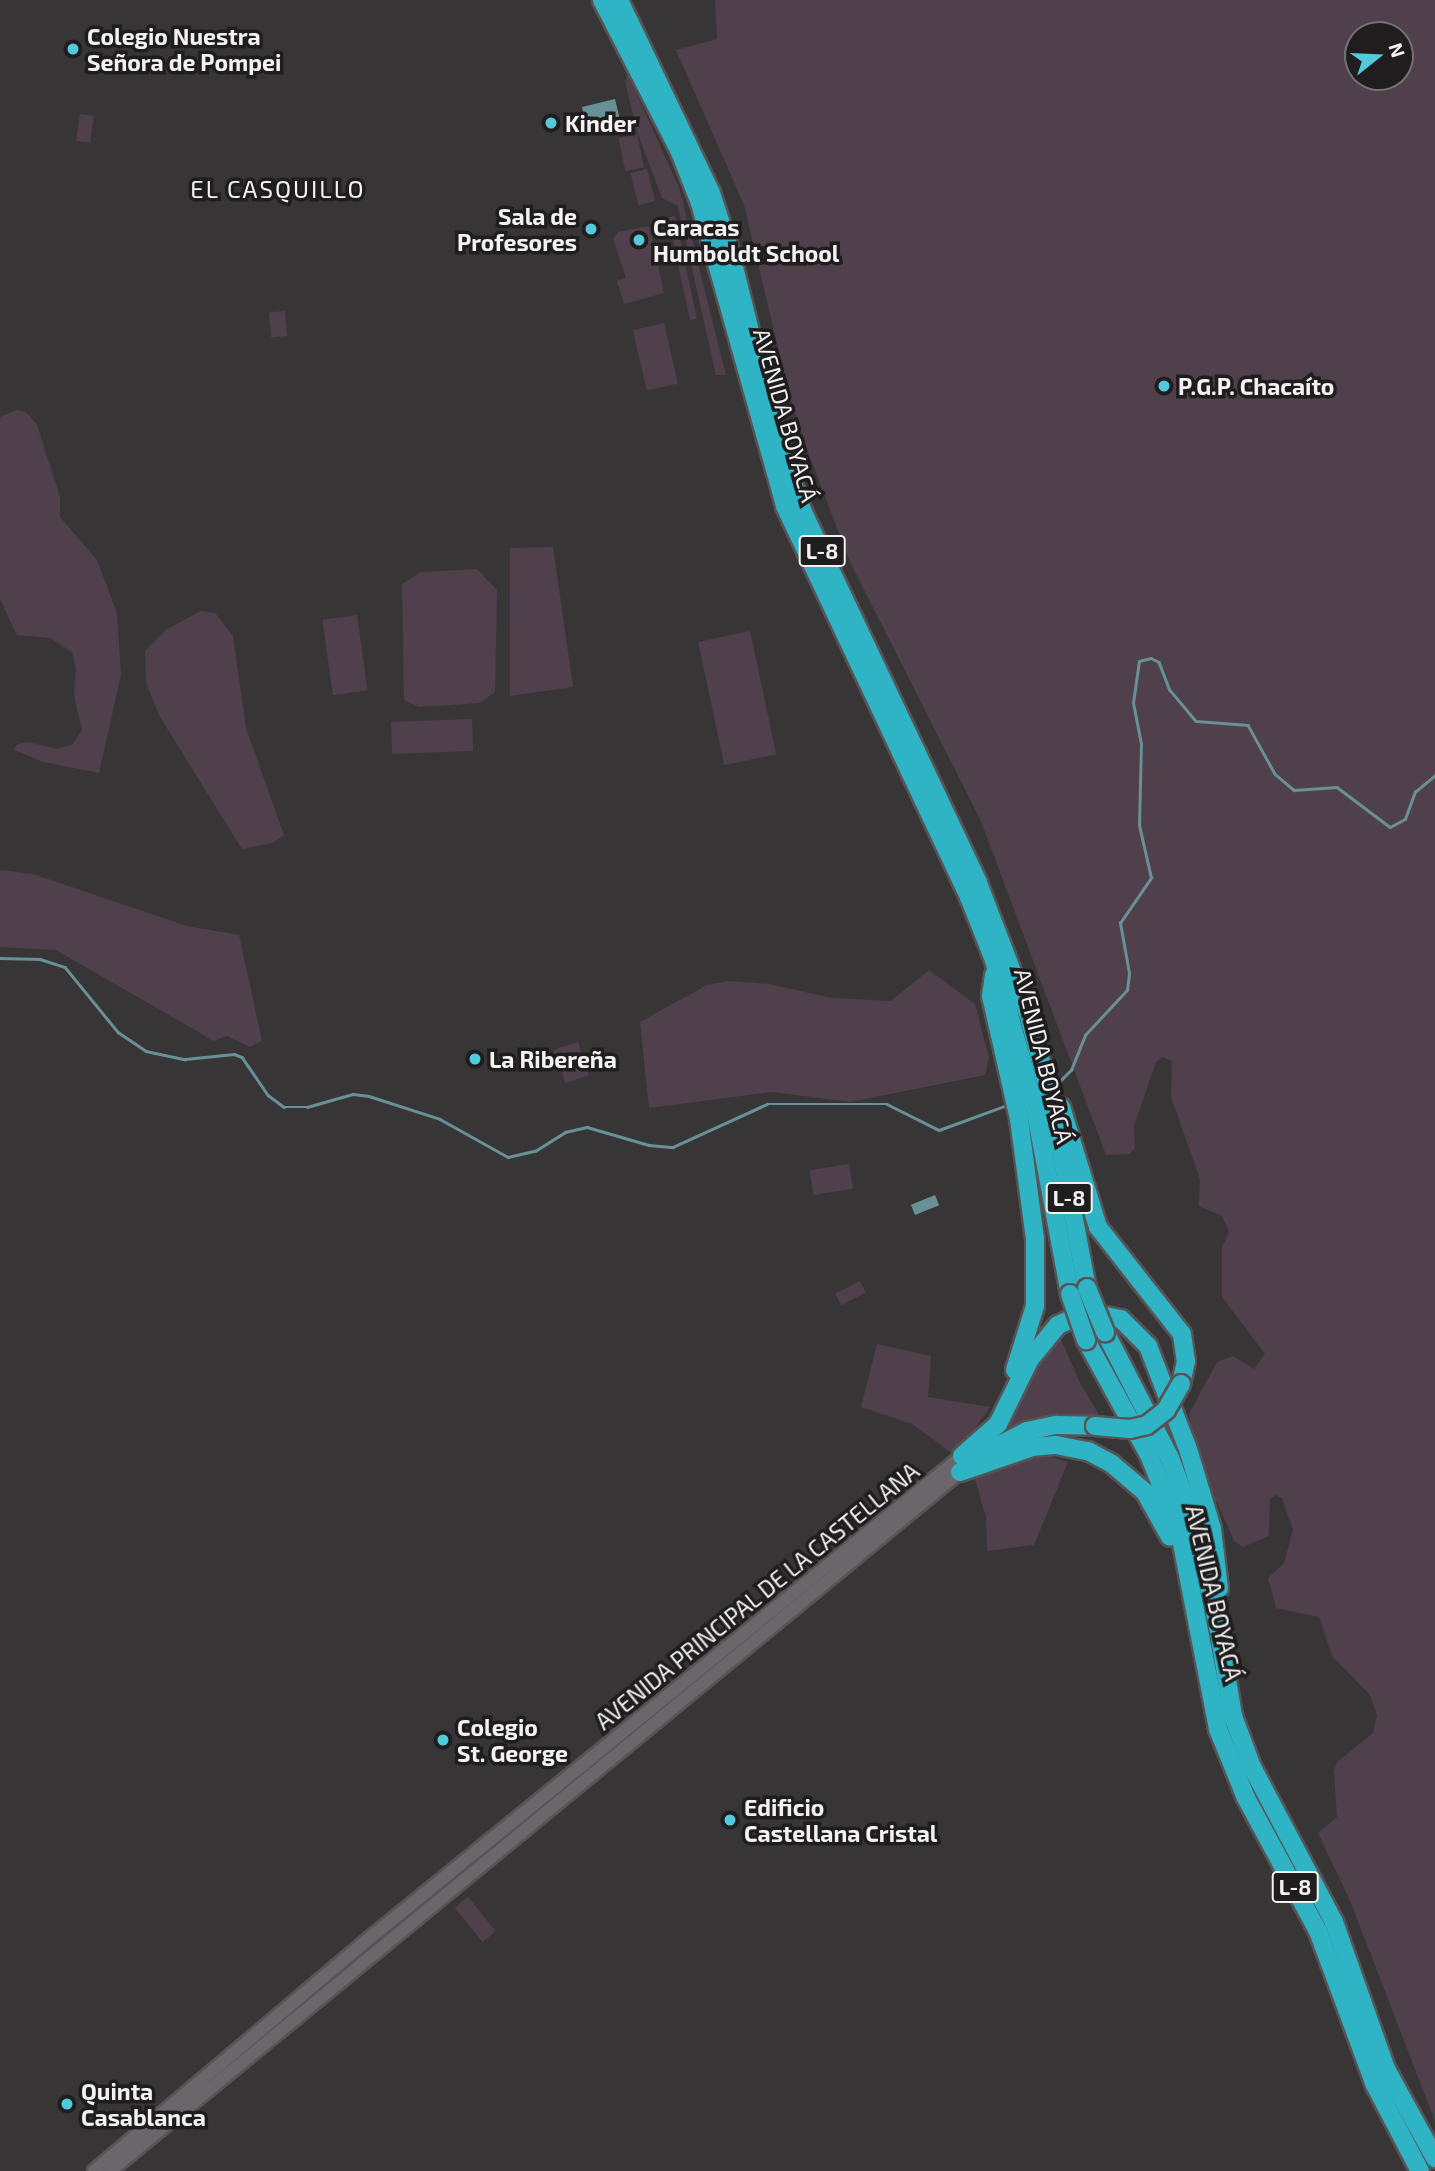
<!DOCTYPE html>
<html>
<head>
<meta charset="utf-8">
<style>
  body { margin:0 }
  #map { position:relative; width:1435px; height:2171px; overflow:hidden; background:#383537; font-family:"Exo 2",sans-serif }
  div>[style] { position:absolute }
  .green>* { inset:0; background:#50404b; transform-origin:0 0 }
  .water>* { inset:0; background:#689097; transform-origin:0 0 }
  .stream>* { height:2.5px; margin:-1.25px; padding:0 1.25px; transform-origin:1.25px; border-radius:1.25px; background:#689097 }
  .roads { filter:drop-shadow(2px 0 #575456) drop-shadow(-2px 0 #575456) drop-shadow(0 2px #575456) drop-shadow(0 -2px #575456) }
  .minor>* { height:12px; margin:-6px; padding:0 6px; transform-origin:6px; border-radius:6px; background:#6a6669 }
  .highway>* { height:18px; margin:-9px; padding:0 9px; transform-origin:9px; border-radius:9px; background:#2fb4c6 }
  .bridges { filter:drop-shadow(2px 0 #575456) drop-shadow(-2px 0 #575456) drop-shadow(0 2px #575456) drop-shadow(0 -2px #575456) }
  .highway-bridge>* { height:18px; margin:-9px; padding:0 9px; transform-origin:9px; border-radius:9px; background:#2fb4c6 }
  .dots>* { width:19px; height:19px; translate:-50% -50%; box-sizing:border-box; border:4px solid #1f1d1e; border-radius:50% }
  span { translate:-50% -50%; white-space:nowrap; text-align:center; line-height:1.15; -webkit-text-stroke:7px #1f1d1e; paint-order:stroke }
  .shield-label span { padding:2px 5px; background:#1f1d1e; border:2px solid; border-radius:5px; -webkit-text-stroke-width:0 }
  .shield-label { font-size:21px; color:#f3f1f2; font-weight:700 }
  .poi-label { font-size:23px; color:#f3f1f2; font-weight:700 }
  .left { translate:0 -50%; text-align:left }
  .right { translate:-100% -50%; text-align:right }
  .street-label { font-size:23px; color:#f3f1f2 }
  .neighbourhood-label { font-size:24px; color:#f3f1f2; letter-spacing:2px }
  .north { position:absolute; left:1344px; top:21px; width:70px; height:70px; box-sizing:border-box; background:#1f1d1e; border:2px solid #747273; border-radius:50%; rotate:72deg; font-size:19px; font-weight:700; line-height:28px; text-align:center; color:#f3f1f2 }
  .north::after { content:''; display:block; margin:auto; width:24px; height:32px; background:#53cadc; clip-path:polygon(50% 0,100% 100%,50% 72%,0 100%) }
</style>
</head>
<body>
<div id="map">
  <div class="green">
    <div style="clip-path:polygon(evenodd,715px 0,1435px 0,1435px 2121px,1351px 1903px,1318px 1833px,1337px 1817px,1334px 1771px,1337px 1762px,1373px 1733px,1377px 1715px,1370px 1695px,1332px 1656px,1319px 1617px,1276px 1608px,1268px 1578px,1284px 1563px,1293px 1530px,1282px 1498px,1275px 1495px,1270px 1499px,1269px 1536px,1243px 1547px,1234px 1541px,1217px 1502px,1195px 1492px,1186px 1474px,1193px 1439px,1189px 1414px,1217px 1362px,1233px 1356px,1254px 1369px,1265px 1354px,1222px 1297px,1222px 1247px,1229px 1232px,1222px 1216px,1199px 1206px,1200px 1179px,1171px 1097px,1172px 1061px,1162px 1057px,1156px 1062px,1134px 1126px,1135px 1148px,1130px 1154px,1106px 1155px,980px 819px,850px 562px,808px 452px,790px 398px,744px 205px,676px 50px,717px 39px,715px 0,1358px 35px,1400px 35px,1400px 77px,1358px 77px,1358px 35px)"></div>
    <div style="clip-path:polygon(627px 73px,679px 187px,726px 375px,716px 375px,678px 206px,662px 198px,637px 131px,625px 82px)"></div>
    <div style="left:80px;top:114px;width:14px;height:27px;rotate:8deg"></div>
    <div style="left:637px;top:134px;width:34px;height:19px;rotate:78deg"></div>
    <div style="left:647px;top:169px;width:33px;height:17px;rotate:76deg"></div>
    <div style="left:675px;top:216px;width:105px;height:7px;rotate:78deg"></div>
    <div style="clip-path:polygon(649px 226px,664px 293px,624px 304px,617px 281px,626px 278px,613px 239px,618px 232px)"></div>
    <div style="left:285px;top:311px;width:25px;height:16px;rotate:85deg"></div>
    <div style="left:664px;top:323px;width:62px;height:32px;rotate:77deg"></div>
    <div style="clip-path:polygon(17px 410px,26px 412px,37px 425px,60px 497px,60px 517px,97px 560px,117px 613px,121px 675px,99px 773px,43px 762px,14px 750px,17px 744px,28px 742px,57px 749px,73px 744px,82px 730px,74px 696px,76px 669px,72px 652px,50px 638px,17px 635px,0 599px,0 417px)"></div>
    <div style="clip-path:polygon(553px 547px,573px 687px,510px 696px,510px 548px)"></div>
    <div style="clip-path:polygon(477px 569px,497px 590px,495px 692px,480px 703px,419px 707px,404px 700px,402px 584px,421px 572px)"></div>
    <div style="clip-path:polygon(201px 611px,215px 613px,233px 636px,246px 728px,284px 835px,272px 843px,242px 849px,160px 717px,146px 683px,145px 651px,167px 629px)"></div>
    <div style="left:357px;top:615px;width:76px;height:35px;rotate:82deg"></div>
    <div style="left:750px;top:631px;width:126px;height:53px;rotate:78deg"></div>
    <div style="left:472px;top:719px;width:32px;height:81px;rotate:88deg"></div>
    <div style="clip-path:polygon(0 870px,33px 874px,187px 926px,239px 935px,262px 1041px,250px 1047px,227px 1036px,214px 1041px,56px 950px,0 947px)"></div>
    <div style="clip-path:polygon(929px 970px,975px 1004px,989px 1058px,985px 1075px,850px 1102px,772px 1092px,649px 1108px,640px 1022px,707px 985px,728px 981px,769px 984px,832px 998px,891px 1001px)"></div>
    <div style="left:578px;top:1042px;width:13px;height:26px;rotate:72deg"></div>
    <div style="left:585px;top:1063px;width:13px;height:25px;rotate:72deg"></div>
    <div style="left:849px;top:1164px;width:25px;height:40px;rotate:81deg"></div>
    <div style="left:860px;top:1281px;width:13px;height:28px;rotate:63deg"></div>
    <div style="clip-path:polygon(1060px 1337px,1080px 1383px,1106px 1426px,994px 1440px,1011px 1417px,1032px 1370px)"></div>
    <div style="clip-path:polygon(877px 1344px,931px 1356px,928px 1397px,990px 1407px,956px 1456px,912px 1424px,861px 1407px)"></div>
    <div style="clip-path:polygon(1047px 1456px,1068px 1462px,1034px 1545px,987px 1551px,986px 1517px,974px 1476px,1003px 1461px)"></div>
    <div style="left:468px;top:1897px;width:44px;height:17px;rotate:51deg"></div>
  </div>
  <div class="water">
    <div style="clip-path:polygon(615px 99px,621px 124px,606px 128px,604px 121px,586px 125px,582px 107px)"></div>
    <div style="left:935px;top:1195px;width:11px;height:26px;rotate:68deg"></div>
  </div>
  <div class="stream">
    <div style="left:0;top:958px;width:40px;rotate:1.4deg"></div>
    <div style="left:40px;top:959px;width:26px;rotate:18deg"></div>
    <div style="left:65px;top:967px;width:84px;rotate:50.8deg"></div>
    <div style="left:118px;top:1032px;width:34px;rotate:34deg"></div>
    <div style="left:146px;top:1051px;width:40px;rotate:12deg"></div>
    <div style="left:185px;top:1059px;width:49px;rotate:-5.8deg"></div>
    <div style="left:234px;top:1054px;width:9px;rotate:21deg"></div>
    <div style="left:242px;top:1057px;width:46px;rotate:55.6deg"></div>
    <div style="left:268px;top:1095px;width:20px;rotate:37deg"></div>
    <div style="left:284px;top:1107px;width:23px"></div>
    <div style="left:307px;top:1107px;width:48px;rotate:-15.8deg"></div>
    <div style="left:353px;top:1094px;width:16px;rotate:7deg"></div>
    <div style="left:369px;top:1096px;width:75px;rotate:17.9deg"></div>
    <div style="left:440px;top:1119px;width:78px;rotate:29.2deg"></div>
    <div style="left:508px;top:1157px;width:28px;rotate:-13deg"></div>
    <div style="left:535px;top:1151px;width:36px;rotate:-32deg"></div>
    <div style="left:565px;top:1132px;width:23px;rotate:-13deg"></div>
    <div style="left:587px;top:1127px;width:65px;rotate:16.2deg"></div>
    <div style="left:649px;top:1145px;width:24px;rotate:5deg"></div>
    <div style="left:673px;top:1147px;width:103px;rotate:-24.6deg"></div>
    <div style="left:767px;top:1104px;width:120px"></div>
    <div style="left:887px;top:1104px;width:58px;rotate:26.6deg"></div>
    <div style="left:939px;top:1130px;width:76px;rotate:-20.1deg"></div>
    <div style="left:1055px;top:1086px;width:23px;rotate:-45deg"></div>
    <div style="left:1071px;top:1070px;width:38px;rotate:-68deg"></div>
    <div style="left:1085px;top:1035px;width:62px;rotate:-47deg"></div>
    <div style="left:1127px;top:990px;width:17px;rotate:-83deg"></div>
    <div style="left:1129px;top:973px;width:51px;rotate:-100.2deg"></div>
    <div style="left:1120px;top:923px;width:55px;rotate:-55.4deg"></div>
    <div style="left:1151px;top:878px;width:54px;rotate:-102.8deg"></div>
    <div style="left:1139px;top:825px;width:81px;rotate:-88.6deg"></div>
    <div style="left:1141px;top:744px;width:42px;rotate:-101deg"></div>
    <div style="left:1133px;top:703px;width:42px;rotate:-81.9deg"></div>
    <div style="left:1139px;top:661px;width:12px;rotate:-14deg"></div>
    <div style="left:1151px;top:658px;width:9px;rotate:27deg"></div>
    <div style="left:1159px;top:662px;width:30px;rotate:69deg"></div>
    <div style="left:1170px;top:690px;width:40px;rotate:50deg"></div>
    <div style="left:1196px;top:721px;width:52px;rotate:4.4deg"></div>
    <div style="left:1248px;top:725px;width:56px;rotate:61.1deg"></div>
    <div style="left:1275px;top:774px;width:25px;rotate:40deg"></div>
    <div style="left:1294px;top:790px;width:43px;rotate:-4deg"></div>
    <div style="left:1337px;top:787px;width:66px;rotate:37deg"></div>
    <div style="left:1390px;top:827px;width:17px;rotate:-28deg"></div>
    <div style="left:1405px;top:819px;width:29px;rotate:-70deg"></div>
    <div style="left:1415px;top:792px;width:26px;rotate:-40deg"></div>
  </div>
  <div class="roads">
    <div class="minor">
      <div style="left:94px;top:2171px;width:369px;rotate:-40.2deg"></div>
      <div style="left:376px;top:1933px;width:756px;rotate:-39.15deg"></div>
      <div style="left:110px;top:2171px;width:1101px;rotate:-39.43deg"></div>
    </div>
    <div class="highway">
      <div style="left:602px;top:0;width:171px;rotate:62.8deg"></div>
      <div style="left:680px;top:152px;width:55px;rotate:68.6deg"></div>
      <div style="left:700px;top:203px;width:315px;rotate:74.3deg"></div>
      <div style="left:785px;top:506px;width:432px;rotate:64.8deg"></div>
      <div style="left:969px;top:897px;width:68px;rotate:68.4deg"></div>
      <div style="left:994px;top:960px;width:159px;rotate:74.6deg"></div>
      <div style="left:1036px;top:1113px;width:184px;rotate:79.4deg"></div>
      <div style="left:619px;top:0;width:214px;rotate:64.5deg"></div>
      <div style="left:711px;top:193px;width:61px;rotate:71.9deg"></div>
      <div style="left:730px;top:251px;width:177px;rotate:76deg"></div>
      <div style="left:773px;top:423px;width:92px;rotate:71.6deg"></div>
      <div style="left:802px;top:510px;width:412px;rotate:64.7deg"></div>
      <div style="left:978px;top:883px;width:142px;rotate:69deg"></div>
      <div style="left:1029px;top:1016px;width:95px;rotate:75.4deg"></div>
      <div style="left:1053px;top:1108px;width:183px;rotate:79.3deg"></div>
      <div style="left:994px;top:975px;width:21px;rotate:98deg"></div>
      <div style="left:991px;top:996px;width:126px;rotate:77.2deg"></div>
      <div style="left:1019px;top:1119px;width:121px;rotate:82.4deg"></div>
      <div style="left:1035px;top:1239px;width:67px;rotate:90deg"></div>
      <div style="left:1035px;top:1306px;width:67px;rotate:107.4deg"></div>
      <div style="left:1061px;top:1107px;width:126px;rotate:72.9deg"></div>
      <div style="left:1098px;top:1227px;width:136px;rotate:51.9deg"></div>
      <div style="left:1182px;top:1334px;width:27px;rotate:82deg"></div>
      <div style="left:1186px;top:1361px;width:24px;rotate:102deg"></div>
      <div style="left:1105px;top:1332px;width:142px;rotate:62.7deg"></div>
      <div style="left:1170px;top:1458px;width:63px;rotate:69.6deg"></div>
      <div style="left:1192px;top:1517px;width:106px;rotate:76.4deg"></div>
      <div style="left:1217px;top:1620px;width:97px;rotate:80.5deg"></div>
      <div style="left:1233px;top:1716px;width:54px;rotate:69.6deg"></div>
      <div style="left:1252px;top:1767px;width:175px;rotate:62.1deg"></div>
      <div style="left:1334px;top:1922px;width:156px;rotate:70.5deg"></div>
      <div style="left:1386px;top:2069px;width:102px;rotate:61.2deg"></div>
      <div style="left:1086px;top:1340px;width:131px;rotate:61.3deg"></div>
      <div style="left:1149px;top:1455px;width:79px;rotate:67.7deg"></div>
      <div style="left:1179px;top:1528px;width:205px;rotate:79deg"></div>
      <div style="left:1218px;top:1729px;width:74px;rotate:67.9deg"></div>
      <div style="left:1246px;top:1798px;width:151px;rotate:61.6deg"></div>
      <div style="left:1318px;top:1931px;width:164px;rotate:69.7deg"></div>
      <div style="left:1375px;top:2085px;width:97px;rotate:62.4deg"></div>
      <div style="left:962px;top:1456px;width:48px;rotate:-41.6deg"></div>
      <div style="left:998px;top:1424px;width:72px;rotate:-63.8deg"></div>
      <div style="left:1030px;top:1359px;width:44px;rotate:-50.5deg"></div>
      <div style="left:1058px;top:1325px;width:32px;rotate:-24deg"></div>
      <div style="left:1087px;top:1312px;width:35px;rotate:12deg"></div>
      <div style="left:1121px;top:1319px;width:38px;rotate:45deg"></div>
      <div style="left:1148px;top:1346px;width:110px;rotate:68.8deg"></div>
      <div style="left:1188px;top:1449px;width:84px;rotate:73.3deg"></div>
      <div style="left:1212px;top:1529px;width:60px;rotate:83.3deg"></div>
      <div style="left:978px;top:1456px;width:55px;rotate:-27deg"></div>
      <div style="left:1027px;top:1431px;width:30px;rotate:-12deg"></div>
      <div style="left:1056px;top:1425px;width:39px;rotate:1deg"></div>
      <div style="left:960px;top:1472px;width:76px;rotate:-19.1deg"></div>
      <div style="left:1032px;top:1447px;width:24px;rotate:-5deg"></div>
      <div style="left:1056px;top:1445px;width:33px;rotate:11deg"></div>
      <div style="left:1088px;top:1451px;width:27px;rotate:28deg"></div>
      <div style="left:1112px;top:1464px;width:43px;rotate:40.3deg"></div>
      <div style="left:1145px;top:1492px;width:51px;rotate:60.9deg"></div>
    </div>
  </div>
  <div class="bridges">
    <div class="highway-bridge">
      <div style="left:1087px;top:1288px;width:48px;rotate:67.8deg"></div>
      <div style="left:1070px;top:1294px;width:49px;rotate:70.8deg"></div>
      <div style="left:1095px;top:1426px;width:35px;rotate:5deg"></div>
      <div style="left:1130px;top:1429px;width:17px;rotate:-13deg"></div>
      <div style="left:1147px;top:1425px;width:24px;rotate:-38deg"></div>
      <div style="left:1166px;top:1410px;width:30px;rotate:-60deg"></div>
    </div>
  </div>
  <div class="dots">
    <div style="left:73px;top:49px;background:#53cadc"></div>
    <div style="left:551px;top:123px;background:#53cadc"></div>
    <div style="left:591px;top:229px;background:#53cadc"></div>
    <div style="left:639px;top:240px;background:#53cadc"></div>
    <div style="left:1164px;top:386px;background:#53cadc"></div>
    <div style="left:475px;top:1059px;background:#53cadc"></div>
    <div style="left:443px;top:1740px;background:#53cadc"></div>
    <div style="left:730px;top:1820px;background:#53cadc"></div>
    <div style="left:67px;top:2104px;background:#53cadc"></div>
  </div>
  <div class="shield-label">
    <span style="left:822px;top:551px">L-8</span>
    <span style="left:1069px;top:1198px">L-8</span>
    <span style="left:1295px;top:1887px">L-8</span>
  </div>
  <div class="poi-label">
    <span class="left" style="left:87px;top:49px">Colegio Nuestra<br>Señora de Pompei</span>
    <span class="left" style="left:565px;top:123px">Kinder</span>
    <span class="right" style="left:577px;top:229px">Sala de<br>Profesores</span>
    <span class="left" style="left:653px;top:240px">Caracas<br>Humboldt School</span>
    <span class="left" style="left:1178px;top:386px">P.G.P. Chacaíto</span>
    <span class="left" style="left:489px;top:1059px">La Ribereña</span>
    <span class="left" style="left:457px;top:1740px">Colegio<br>St. George</span>
    <span class="left" style="left:744px;top:1820px">Edificio<br>Castellana Cristal</span>
    <span class="left" style="left:81px;top:2104px">Quinta<br>Casablanca</span>
  </div>
  <div class="street-label">
    <span style="left:786px;top:415px;rotate:74deg">AVENIDA BOYACÁ</span>
    <span style="left:1044px;top:1056px;rotate:76deg">AVENIDA BOYACÁ</span>
    <span style="left:1214px;top:1593px;rotate:77deg">AVENIDA BOYACÁ</span>
    <span style="left:757px;top:1596px;rotate:-39deg">AVENIDA PRINCIPAL DE LA CASTELLANA</span>
  </div>
  <div class="neighbourhood-label">
    <span style="left:278px;top:189px">EL CASQUILLO</span>
  </div>
  <div class="north">N</div>
</div>
</body>
</html>
